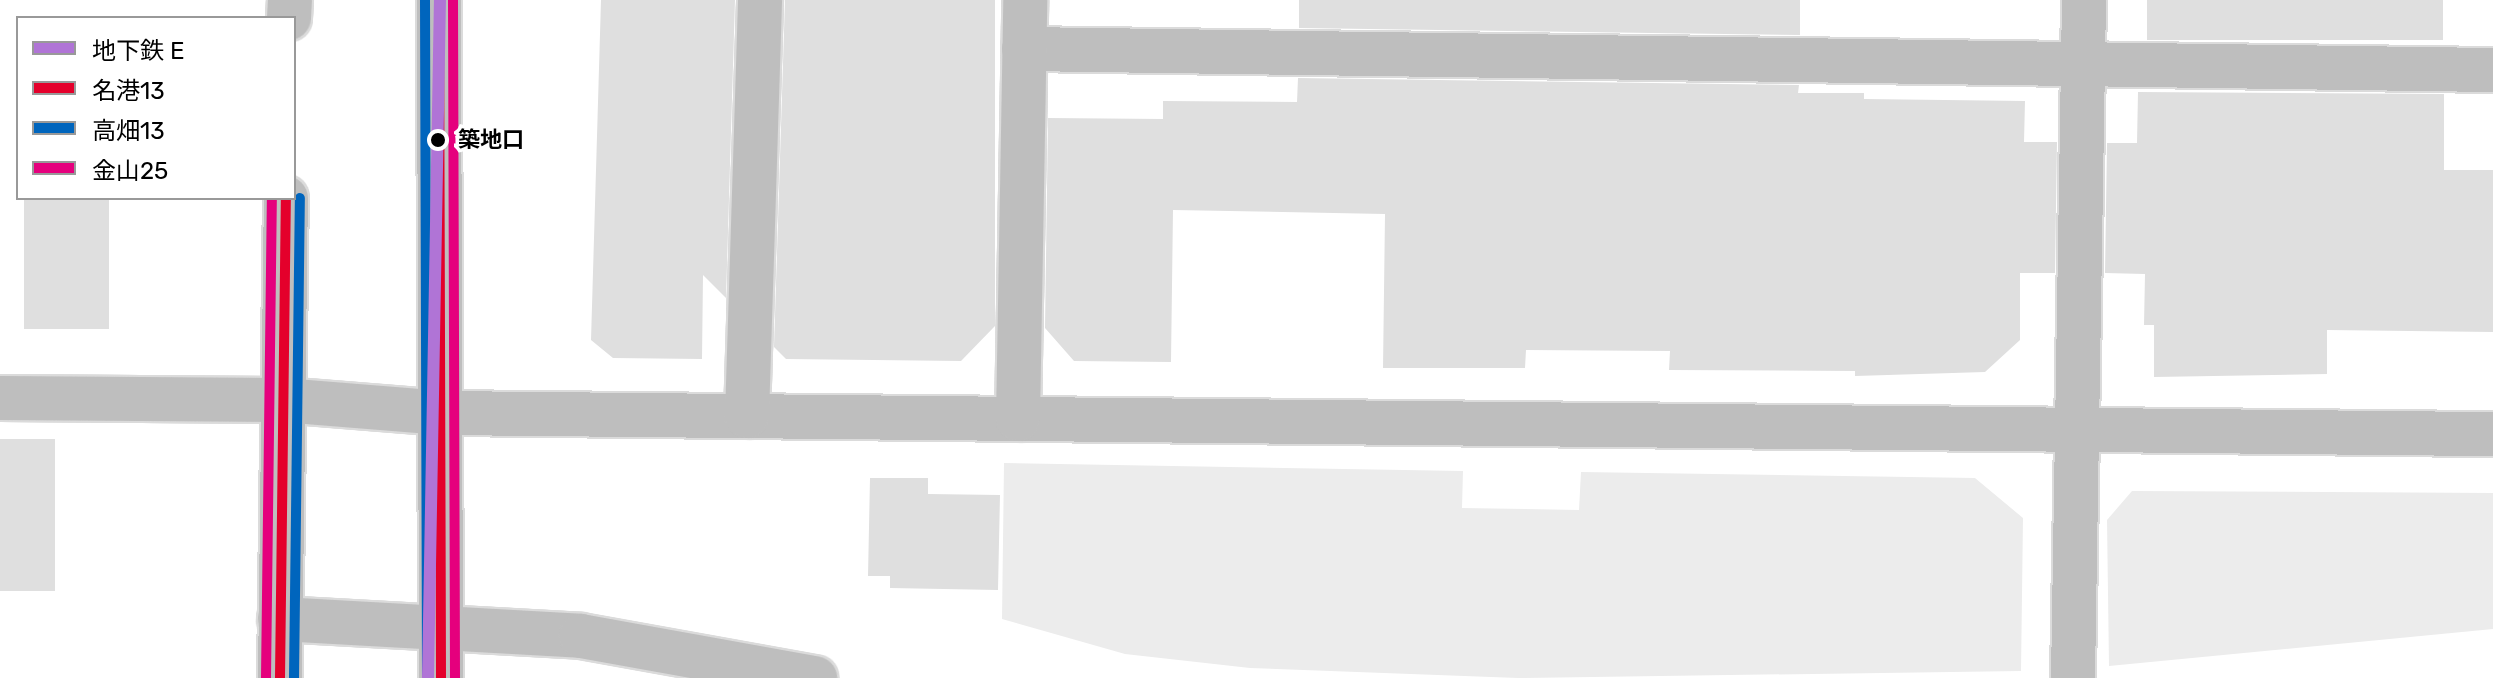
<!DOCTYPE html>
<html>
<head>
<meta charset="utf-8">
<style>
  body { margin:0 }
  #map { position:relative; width:2493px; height:678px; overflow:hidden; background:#fff; font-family:Rubik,"Noto Sans JP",sans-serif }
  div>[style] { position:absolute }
  .green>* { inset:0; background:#ececec }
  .building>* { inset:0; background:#dfdfdf; transform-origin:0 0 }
  .roads { filter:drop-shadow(2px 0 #dbdbdb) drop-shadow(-2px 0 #dbdbdb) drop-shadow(0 2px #dbdbdb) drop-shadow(0 -2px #dbdbdb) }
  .minor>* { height:44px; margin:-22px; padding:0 22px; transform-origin:22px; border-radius:22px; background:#bebebe }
  .primary>* { height:44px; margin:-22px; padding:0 22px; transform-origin:22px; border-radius:22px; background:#bebebe }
  .trunk>* { height:44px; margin:-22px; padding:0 22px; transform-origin:22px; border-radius:22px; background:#bebebe }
  .bus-1>* { height:10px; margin:-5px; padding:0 5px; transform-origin:5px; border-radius:5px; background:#e4002b }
  .bus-2>* { height:10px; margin:-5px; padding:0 5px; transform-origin:5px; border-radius:5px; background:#0065bd }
  .bus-3>* { height:10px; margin:-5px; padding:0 5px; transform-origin:5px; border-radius:5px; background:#e5007d }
  .metro-1>* { height:12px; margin:-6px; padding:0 6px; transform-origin:6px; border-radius:6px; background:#b074d6 }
  .dots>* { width:22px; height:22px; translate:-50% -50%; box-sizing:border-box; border:4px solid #fff; border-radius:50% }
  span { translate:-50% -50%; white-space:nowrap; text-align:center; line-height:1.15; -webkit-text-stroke:7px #fff; paint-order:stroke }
  .stop-label { font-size:22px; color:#000; font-weight:700 }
  .left { translate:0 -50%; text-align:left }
  .legend { position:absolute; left:16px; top:16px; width:280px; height:184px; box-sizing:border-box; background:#fff; border:2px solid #999; margin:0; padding:10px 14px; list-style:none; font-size:24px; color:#000 }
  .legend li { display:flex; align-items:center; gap:16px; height:40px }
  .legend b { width:40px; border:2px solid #999 }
</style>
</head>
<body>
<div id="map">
  <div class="green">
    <div style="clip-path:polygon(1004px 463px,1463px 471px,1462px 508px,1579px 510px,1581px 472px,1975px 478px,2023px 518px,2021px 671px,1518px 678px,1250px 668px,1125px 654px,1002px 619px)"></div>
    <div style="clip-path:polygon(2132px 491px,2493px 493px,2493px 629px,2109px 666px,2107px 520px)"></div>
  </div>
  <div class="building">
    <div style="clip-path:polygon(601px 0,735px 0,726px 298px,703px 275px,702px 359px,613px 358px,591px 340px)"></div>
    <div style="clip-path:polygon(785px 0,995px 0,995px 326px,961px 361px,786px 359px,774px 347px)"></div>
    <div style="clip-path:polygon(1299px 0,1800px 0,1800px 35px,1299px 28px)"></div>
    <div style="left:2147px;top:0;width:296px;height:40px"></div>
    <div style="clip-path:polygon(1298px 78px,1799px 85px,1798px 93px,1864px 93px,1864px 99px,2025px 101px,2024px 142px,2057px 142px,2055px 273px,2020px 273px,2020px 340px,1985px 372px,1855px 376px,1855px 371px,1669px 370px,1670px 351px,1526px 350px,1525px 368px,1383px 368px,1385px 214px,1173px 210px,1171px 362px,1074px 361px,1045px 328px,1048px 118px,1163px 119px,1163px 101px,1297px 102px)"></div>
    <div style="clip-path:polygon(2138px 92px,2444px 94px,2444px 170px,2493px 170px,2493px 332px,2327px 330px,2327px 374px,2154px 377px,2154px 325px,2144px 325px,2145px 274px,2105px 273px,2107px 143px,2137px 143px)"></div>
    <div style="left:24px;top:198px;width:85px;height:131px"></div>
    <div style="left:0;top:439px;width:55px;height:152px"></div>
    <div style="clip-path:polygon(870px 478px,928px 478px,928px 494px,1000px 495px,998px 590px,890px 588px,890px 576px,868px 576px)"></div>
  </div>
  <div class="roads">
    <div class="minor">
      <div style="left:1024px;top:49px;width:1469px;rotate:0.82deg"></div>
      <div style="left:0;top:398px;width:282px;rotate:0.4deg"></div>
      <div style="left:282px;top:400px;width:162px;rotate:4.6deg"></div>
      <div style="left:443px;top:413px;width:2050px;rotate:0.59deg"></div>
      <div style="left:747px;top:416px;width:416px;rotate:-88.2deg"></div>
      <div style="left:1018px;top:419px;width:419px;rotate:-89deg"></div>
      <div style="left:2073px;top:678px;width:678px;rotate:-89.07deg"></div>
    </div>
    <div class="primary">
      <div style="left:439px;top:0;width:678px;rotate:89.83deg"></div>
      <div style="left:289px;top:18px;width:18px;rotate:-87deg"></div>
      <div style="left:280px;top:678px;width:480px;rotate:-89.3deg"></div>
    </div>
    <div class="trunk">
      <div style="left:280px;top:619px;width:301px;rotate:3.2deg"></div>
      <div style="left:581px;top:636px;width:238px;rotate:10.2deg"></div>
    </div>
  </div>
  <div class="bus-1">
    <div style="left:439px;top:0;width:678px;rotate:89.83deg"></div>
    <div style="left:280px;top:678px;width:480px;rotate:-89.3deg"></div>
  </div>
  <div class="bus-2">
    <div style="left:425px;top:0;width:678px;rotate:89.83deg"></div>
    <div style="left:294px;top:678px;width:480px;rotate:-89.3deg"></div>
  </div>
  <div class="bus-3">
    <div style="left:453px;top:0;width:678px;rotate:89.83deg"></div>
    <div style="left:266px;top:678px;width:480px;rotate:-89.3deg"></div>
  </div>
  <div class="metro-1">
    <div style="left:428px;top:678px;width:678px;rotate:-88.99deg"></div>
  </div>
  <div class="dots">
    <div style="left:438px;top:140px;background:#000"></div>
  </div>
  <div class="stop-label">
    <span class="left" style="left:458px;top:140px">築地口</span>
  </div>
  <ul class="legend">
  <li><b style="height:10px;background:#b074d6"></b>地下鉄 E</li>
  <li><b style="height:10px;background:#e4002b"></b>名港13</li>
  <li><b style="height:10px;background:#0065bd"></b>高畑13</li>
  <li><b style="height:10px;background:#e5007d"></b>金山25</li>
  </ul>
</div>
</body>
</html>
